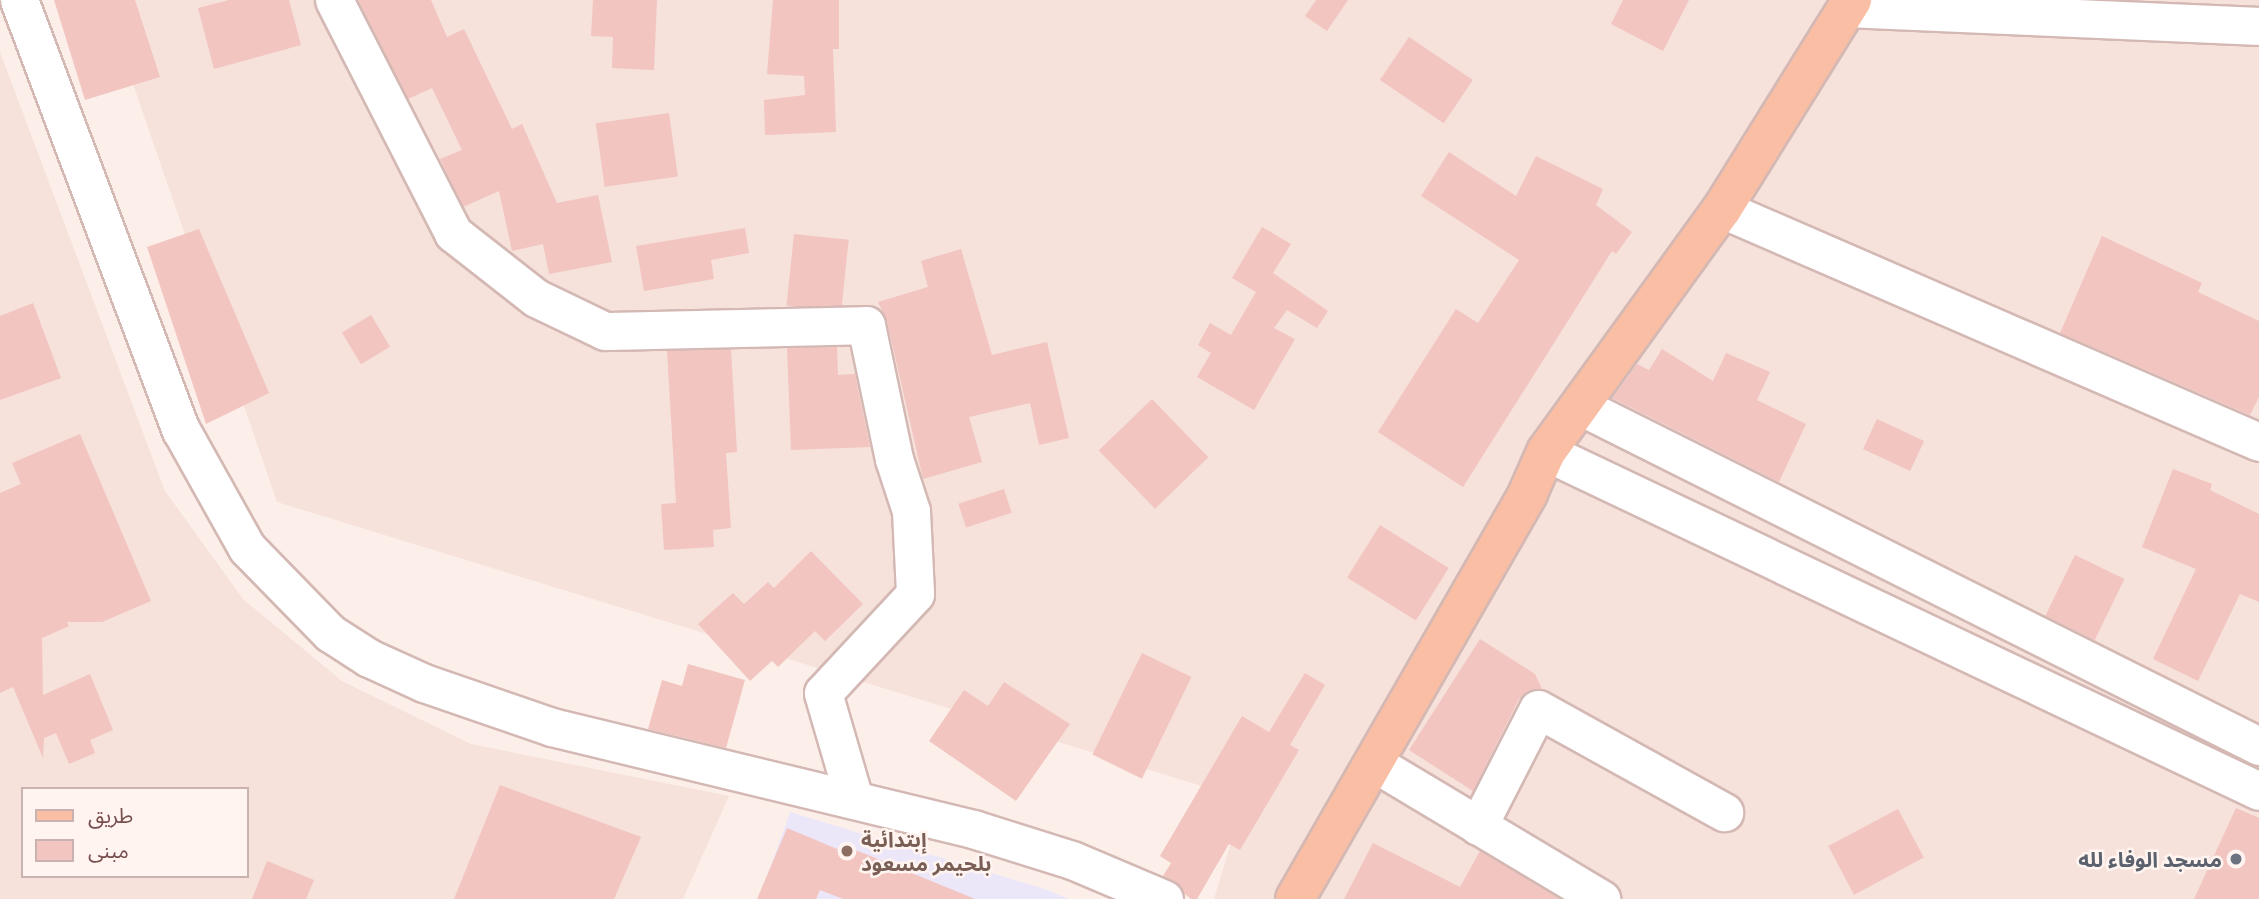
<!DOCTYPE html>
<html>
<head>
<meta charset="utf-8">
<style>
  body { margin:0 }
  #map { position:relative; width:2259px; height:899px; overflow:hidden; background:#fcefea; font-family:"Titillium Web","Noto Sans Arabic",sans-serif }
  div>[style] { position:absolute }
  .residential>* { inset:0; background:#f6e1db }
  .education>* { inset:0; background:#ece6f9 }
  .building>* { inset:0; background:#f2c5c1; transform-origin:0 0 }
  .roads { filter:drop-shadow(2px 0 #d4b8b4) drop-shadow(-2px 0 #d4b8b4) drop-shadow(0 2px #d4b8b4) drop-shadow(0 -2px #d4b8b4) }
  .minor>* { height:37px; margin:-18.5px; padding:0 18.5px; transform-origin:18.5px; border-radius:18.5px; background:#fff }
  .major>* { height:38px; margin:-19px; padding:0 19px; transform-origin:19px; border-radius:19px; background:#f9bea4 }
  .dots>* { width:19px; height:19px; translate:-50% -50%; box-sizing:border-box; border:4px solid #fff4f0; border-radius:50% }
  span { translate:-50% -50%; white-space:nowrap; text-align:center; line-height:1.15; -webkit-text-stroke:5px #fff4f0; paint-order:stroke }
  .education-label { font-size:21px; color:#785e54; font-weight:700 }
  .left { translate:0 -50%; text-align:left }
  .worship-label { font-size:21px; color:#5b616d; font-weight:700 }
  .right { translate:-100% -50%; text-align:right }
  .legend { position:absolute; left:21px; top:787px; width:228px; height:91px; box-sizing:border-box; background:#fff4f0; border:2px solid #c9b2af; margin:0; padding:9px 12px; list-style:none; font-size:21px; color:#774e4d }
  .legend li { display:flex; align-items:center; gap:14px; height:35px }
  .legend b { width:35px; border:2px solid #c9b2af }
</style>
</head>
<body>
<div id="map">
  <div class="residential">
    <div style="clip-path:polygon(104px 0,2259px 0,2259px 899px,1214px 899px,1244px 799px,277px 502px)"></div>
    <div style="clip-path:polygon(evenodd,0 52px,165px 491px,243px 599px,342px 681px,471px 744px,729px 796px,683px 899px,0 899px,0 52px,23px 789px,247px 789px,247px 876px,23px 876px,23px 789px)"></div>
  </div>
  <div class="education">
    <div style="clip-path:polygon(790px 812px,1048px 890px,1068px 899px,759px 899px)"></div>
  </div>
  <div class="building">
    <div style="clip-path:polygon(54px 0,135px 0,160px 77px,85px 100px)"></div>
    <div style="clip-path:polygon(229px 0,289px 0,301px 45px,214px 69px,198px 8px)"></div>
    <div style="clip-path:polygon(358px 0,431px 0,447px 37px,464px 29px,512px 129px,522px 124px,557px 203px,598px 195px,612px 262px,549px 274px,543px 244px,512px 251px,499px 191px,463px 207px,440px 159px,462px 150px,432px 88px,408px 99px)"></div>
    <div style="clip-path:polygon(593px 0,657px 0,654px 70px,612px 68px,613px 37px,591px 36px)"></div>
    <div style="clip-path:polygon(773px 0,839px 0,839px 49px,833px 49px,836px 132px,765px 135px,764px 100px,805px 95px,804px 76px,767px 74px)"></div>
    <div style="clip-path:polygon(1316px 0,1348px 0,1327px 31px,1305px 16px)"></div>
    <div style="clip-path:polygon(1623px 0,1689px 0,1663px 51px,1611px 24px)"></div>
    <div style="left:1409px;top:37px;width:77px;height:52px;rotate:34deg"></div>
    <div style="left:669px;top:113px;width:64px;height:74px;rotate:82deg"></div>
    <div style="clip-path:polygon(1449px 152px,1516px 196px,1536px 156px,1603px 189px,1596px 205px,1632px 232px,1616px 254px,1612px 251px,1463px 487px,1378px 432px,1456px 309px,1478px 323px,1519px 260px,1421px 196px)"></div>
    <div style="clip-path:polygon(1262px 227px,1291px 244px,1273px 273px,1328px 311px,1317px 328px,1287px 310px,1274px 328px,1295px 339px,1254px 410px,1197px 377px,1211px 353px,1198px 345px,1210px 323px,1231px 335px,1256px 292px,1232px 278px)"></div>
    <div style="clip-path:polygon(745px 228px,749px 253px,711px 260px,714px 279px,644px 291px,636px 246px)"></div>
    <div style="clip-path:polygon(199px 229px,269px 393px,206px 424px,147px 247px)"></div>
    <div style="left:794px;top:234px;width:55px;height:72px;rotate:6deg"></div>
    <div style="clip-path:polygon(2102px 236px,2202px 283px,2198px 292px,2259px 321px,2259px 397px,2250px 415px,2060px 333px)"></div>
    <div style="clip-path:polygon(961px 249px,992px 355px,1047px 342px,1069px 438px,1039px 445px,1030px 403px,969px 417px,982px 462px,923px 479px,887px 321px,878px 302px,928px 287px,921px 261px)"></div>
    <div style="clip-path:polygon(33px 303px,61px 378px,0 400px,0 316px)"></div>
    <div style="left:371px;top:315px;width:37px;height:34px;rotate:59deg"></div>
    <div style="clip-path:polygon(837px 347px,838px 375px,855px 374px,870px 447px,791px 450px,787px 348px)"></div>
    <div style="clip-path:polygon(731px 349px,737px 452px,726px 453px,731px 528px,713px 530px,714px 547px,664px 550px,661px 504px,676px 503px,667px 351px)"></div>
    <div style="clip-path:polygon(1662px 349px,1713px 381px,1726px 353px,1770px 372px,1757px 400px,1806px 424px,1779px 482px,1612px 398px,1637px 364px,1649px 370px)"></div>
    <div style="left:1152px;top:399px;width:81px;height:74px;rotate:46deg"></div>
    <div style="left:1877px;top:419px;width:52px;height:33px;rotate:25deg"></div>
    <div style="clip-path:polygon(80px 434px,151px 601px,102px 622px,67px 622px,69px 626px,42px 638px,43px 695px,90px 674px,113px 730px,90px 740px,95px 753px,69px 764px,56px 733px,44px 738px,43px 758px,13px 687px,0 693px,0 493px,21px 484px,12px 463px)"></div>
    <div style="clip-path:polygon(2173px 469px,2212px 484px,2210px 490px,2259px 514px,2259px 602px,2240px 594px,2198px 681px,2153px 659px,2196px 569px,2142px 547px)"></div>
    <div style="left:1004px;top:489px;width:25px;height:48px;rotate:72deg"></div>
    <div style="left:1380px;top:525px;width:81px;height:62px;rotate:32deg"></div>
    <div style="clip-path:polygon(811px 551px,863px 604px,825px 641px,815px 631px,778px 667px,772px 661px,750px 681px,698px 624px,733px 593px,744px 604px,768px 582px,774px 588px)"></div>
    <div style="left:2075px;top:555px;width:55px;height:68px;rotate:26deg"></div>
    <div style="clip-path:polygon(1480px 639px,1535px 674px,1542px 689px,1527px 691px,1519px 699px,1473px 791px,1409px 750px)"></div>
    <div style="left:1142px;top:653px;width:55px;height:113px;rotate:26deg"></div>
    <div style="clip-path:polygon(688px 664px,745px 680px,726px 748px,648px 729px,662px 680px,682px 686px)"></div>
    <div style="clip-path:polygon(1305px 673px,1325px 685px,1290px 745px,1299px 750px,1240px 850px,1229px 844px,1197px 899px,1191px 899px,1163px 876px,1171px 863px,1160px 856px,1242px 716px,1269px 732px)"></div>
    <div style="clip-path:polygon(1004px 682px,1070px 724px,1016px 801px,929px 741px,964px 690px,988px 706px)"></div>
    <div style="clip-path:polygon(500px 785px,641px 837px,614px 899px,454px 899px)"></div>
    <div style="clip-path:polygon(2236px 808px,2259px 818px,2259px 899px,2194px 899px)"></div>
    <div style="left:1898px;top:809px;width:55px;height:79px;rotate:62deg"></div>
    <div style="clip-path:polygon(787px 828px,849px 854px,851px 848px,975px 899px,843px 899px,820px 890px,816px 899px,757px 899px)"></div>
    <div style="clip-path:polygon(1373px 843px,1460px 887px,1480px 851px,1560px 899px,1344px 899px)"></div>
    <div style="clip-path:polygon(267px 861px,314px 880px,306px 899px,252px 899px)"></div>
  </div>
  <div class="roads">
    <div class="minor">
      <div style="left:19px;top:0;width:460px;rotate:69.4deg"></div>
      <div style="left:181px;top:430px;width:135px;rotate:60.8deg"></div>
      <div style="left:247px;top:548px;width:119px;rotate:45.7deg"></div>
      <div style="left:330px;top:633px;width:46px;rotate:32.7deg"></div>
      <div style="left:369px;top:658px;width:60px;rotate:24.4deg"></div>
      <div style="left:424px;top:683px;width:135px;rotate:19deg"></div>
      <div style="left:552px;top:727px;width:433px;rotate:13.6deg"></div>
      <div style="left:973px;top:829px;width:104px;rotate:17.4deg"></div>
      <div style="left:1072px;top:860px;width:100px;rotate:23deg"></div>
      <div style="left:334px;top:0;width:262px;rotate:62.9deg"></div>
      <div style="left:453px;top:233px;width:105px;rotate:38.1deg"></div>
      <div style="left:536px;top:298px;width:76px;rotate:25.6deg"></div>
      <div style="left:605px;top:331px;width:261px;rotate:-1.3deg"></div>
      <div style="left:866px;top:325px;width:137px;rotate:78.2deg"></div>
      <div style="left:894px;top:459px;width:55px;rotate:71.9deg"></div>
      <div style="left:911px;top:511px;width:83px;rotate:87.2deg"></div>
      <div style="left:915px;top:594px;width:135px;rotate:132.9deg"></div>
      <div style="left:823px;top:693px;width:110px;rotate:73.7deg"></div>
      <div style="left:1847px;top:8px;width:412px;rotate:2.5deg"></div>
      <div style="left:1722px;top:209px;width:585px;rotate:23.46deg"></div>
      <div style="left:1582px;top:407px;width:757px;rotate:26.6deg"></div>
      <div style="left:1546px;top:452px;width:789px;rotate:25.43deg"></div>
      <div style="left:1374px;top:763px;width:265px;rotate:30.9deg"></div>
      <div style="left:1478px;top:826px;width:131px;rotate:-62.9deg"></div>
      <div style="left:1538px;top:709px;width:213px;rotate:29deg"></div>
    </div>
    <div class="major">
      <div style="left:1295px;top:899px;width:468px;rotate:-60.1deg"></div>
      <div style="left:1528px;top:493px;width:45px;rotate:-66.3deg"></div>
      <div style="left:1546px;top:452px;width:300px;rotate:-54.1deg"></div>
      <div style="left:1722px;top:209px;width:246px;rotate:-58.1deg"></div>
    </div>
  </div>
  <div class="dots">
    <div style="left:847px;top:851px;background:#8d6e63"></div>
    <div style="left:2236px;top:859px;background:#6b7280"></div>
  </div>
  <div class="education-label">
    <span class="left" style="left:861px;top:851px">إبتدائية<br>بلحيمر مسعود</span>
  </div>
  <div class="worship-label">
    <span class="right" style="left:2222px;top:859px">مسجد الوفاء لله</span>
  </div>
  <ul class="legend">
  <li><b style="height:9px;background:#f9bea4"></b>طريق</li>
  <li><b style="height:19px;background:#f2c5c1"></b>مبنى</li>
  </ul>
</div>
</body>
</html>
